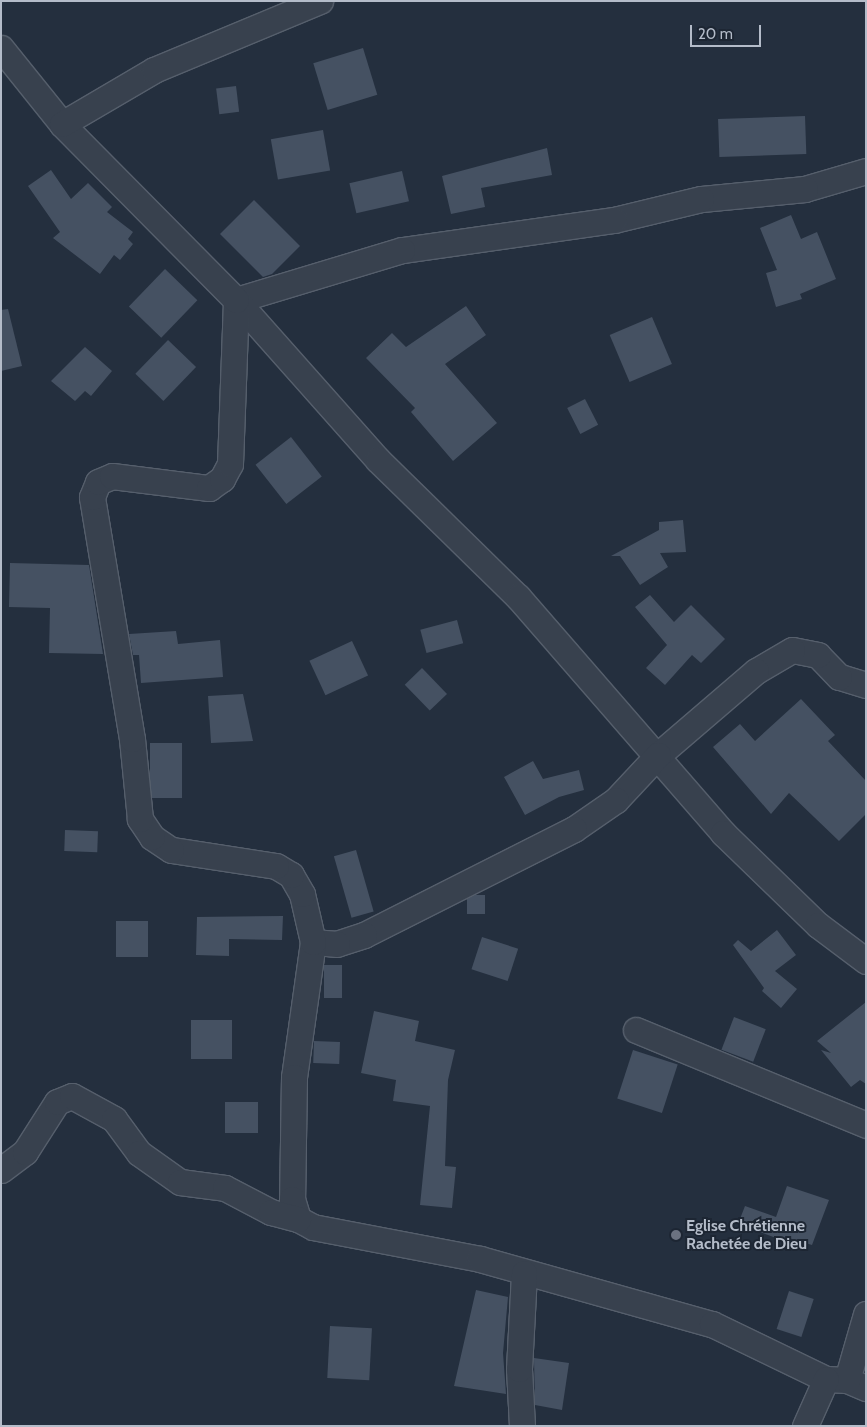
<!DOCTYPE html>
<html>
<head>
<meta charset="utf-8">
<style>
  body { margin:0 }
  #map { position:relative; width:867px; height:1427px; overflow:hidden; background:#242f3e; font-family:Cabin,sans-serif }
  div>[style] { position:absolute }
  .building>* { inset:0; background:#455162; transform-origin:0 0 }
  .roads { filter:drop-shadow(1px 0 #565f6c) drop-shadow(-1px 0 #565f6c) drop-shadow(0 1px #565f6c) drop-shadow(0 -1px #565f6c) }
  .minor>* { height:25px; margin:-12.5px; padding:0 12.5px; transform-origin:12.5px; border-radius:12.5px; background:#38414e }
  .dots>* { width:14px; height:14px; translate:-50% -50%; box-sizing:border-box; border:2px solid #1d2633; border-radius:50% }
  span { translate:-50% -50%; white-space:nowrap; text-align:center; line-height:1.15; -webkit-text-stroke:4px #1d2633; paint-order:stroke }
  .poi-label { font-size:16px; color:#b4bcc9; font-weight:700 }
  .left { translate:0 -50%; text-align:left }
  .frame { position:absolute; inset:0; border:2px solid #b4bcc9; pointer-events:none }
  .scale { position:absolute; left:690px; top:25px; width:71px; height:22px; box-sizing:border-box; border:2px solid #b4bcc9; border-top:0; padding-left:6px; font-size:15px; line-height:18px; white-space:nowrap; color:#b4bcc9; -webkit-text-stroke:4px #1d2633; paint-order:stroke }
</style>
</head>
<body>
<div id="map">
  <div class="building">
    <div style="left:363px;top:48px;width:49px;height:52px;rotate:73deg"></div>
    <div style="left:236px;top:86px;width:26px;height:20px;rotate:83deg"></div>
    <div style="left:805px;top:116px;width:38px;height:87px;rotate:88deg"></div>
    <div style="left:323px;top:130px;width:41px;height:53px;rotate:80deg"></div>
    <div style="clip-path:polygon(547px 148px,552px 175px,481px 188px,485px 207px,451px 214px,442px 176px)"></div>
    <div style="clip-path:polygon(51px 170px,71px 199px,88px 183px,112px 207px,107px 212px,133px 232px,128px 239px,133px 244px,120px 260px,114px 255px,100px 274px,53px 238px,60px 232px,28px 186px)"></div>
    <div style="left:402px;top:171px;width:31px;height:54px;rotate:77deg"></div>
    <div style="clip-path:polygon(254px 200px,300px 246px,272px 274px,263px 277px,220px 234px)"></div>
    <div style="clip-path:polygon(791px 215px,801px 239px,817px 232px,836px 279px,800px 294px,802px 299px,776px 307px,766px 273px,777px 270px,760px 228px)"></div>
    <div style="left:165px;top:269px;width:45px;height:52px;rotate:44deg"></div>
    <div style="clip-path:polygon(466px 306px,486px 335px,445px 364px,497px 423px,453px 461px,411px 412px,415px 408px,366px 358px,392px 333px,406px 347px)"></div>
    <div style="clip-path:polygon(8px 309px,22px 366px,1px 371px,1px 310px)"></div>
    <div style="left:652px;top:317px;width:51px;height:46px;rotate:67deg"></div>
    <div style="left:168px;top:340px;width:39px;height:47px;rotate:44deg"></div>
    <div style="clip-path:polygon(85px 347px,112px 371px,91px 396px,85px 391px,75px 401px,51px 381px)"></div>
    <div style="left:585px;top:399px;width:29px;height:20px;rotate:63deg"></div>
    <div style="left:291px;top:437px;width:50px;height:45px;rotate:52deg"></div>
    <div style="clip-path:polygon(683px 520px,686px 552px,660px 553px,668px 567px,640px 585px,620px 556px,611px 556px,659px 530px,659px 522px)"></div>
    <div style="clip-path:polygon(10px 563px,89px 565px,103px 654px,49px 653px,50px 608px,9px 607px)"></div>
    <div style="clip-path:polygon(650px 595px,674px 622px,691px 605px,725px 639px,701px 663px,692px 655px,665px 685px,646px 668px,667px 645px,635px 607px)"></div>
    <div style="left:457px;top:620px;width:24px;height:38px;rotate:75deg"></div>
    <div style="clip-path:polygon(176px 631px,178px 644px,220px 640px,223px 677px,141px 683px,139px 655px,133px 655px,129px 634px)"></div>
    <div style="left:352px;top:641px;width:38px;height:47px;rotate:65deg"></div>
    <div style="left:422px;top:668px;width:36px;height:24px;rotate:46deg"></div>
    <div style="clip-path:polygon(243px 694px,253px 741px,211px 743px,208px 696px)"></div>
    <div style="clip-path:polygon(801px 699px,835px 735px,828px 741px,866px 781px,866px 814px,839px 841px,789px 793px,771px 814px,713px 747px,740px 724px,755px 741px)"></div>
    <div style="left:150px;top:743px;width:32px;height:55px"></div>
    <div style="clip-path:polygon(533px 761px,543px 779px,579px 770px,584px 790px,559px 797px,525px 815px,504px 777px)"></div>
    <div style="left:65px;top:830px;width:33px;height:21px;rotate:2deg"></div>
    <div style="left:356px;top:850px;width:64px;height:23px;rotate:74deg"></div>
    <div style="clip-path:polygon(475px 895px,485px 895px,485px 914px,467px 914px,467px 899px)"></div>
    <div style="clip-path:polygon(283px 916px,282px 940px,229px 939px,229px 956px,196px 955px,197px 917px)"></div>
    <div style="left:116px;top:921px;width:32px;height:36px"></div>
    <div style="clip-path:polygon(777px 930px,796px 955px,775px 971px,797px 989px,781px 1008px,762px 991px,764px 988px,733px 945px,738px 940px,751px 951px)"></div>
    <div style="left:482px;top:937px;width:38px;height:34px;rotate:18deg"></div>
    <div style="left:324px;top:965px;width:18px;height:33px"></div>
    <div style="clip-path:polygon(866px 1002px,866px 1084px,860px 1080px,851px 1087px,821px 1050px,831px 1053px,817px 1041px)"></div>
    <div style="clip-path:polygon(374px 1011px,419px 1021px,415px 1041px,455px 1050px,448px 1080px,445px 1166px,456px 1167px,452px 1208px,420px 1205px,430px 1106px,393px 1101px,396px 1080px,361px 1073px)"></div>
    <div style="left:734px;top:1017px;width:34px;height:35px;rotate:21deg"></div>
    <div style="left:191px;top:1020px;width:41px;height:39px"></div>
    <div style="left:314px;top:1041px;width:26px;height:22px;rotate:2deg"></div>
    <div style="left:633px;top:1050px;width:47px;height:51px;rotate:18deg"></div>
    <div style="left:225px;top:1102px;width:33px;height:31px"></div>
    <div style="clip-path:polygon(787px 1186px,829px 1200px,812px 1245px,785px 1237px,784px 1241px,738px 1224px,745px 1206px,776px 1217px)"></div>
    <div style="clip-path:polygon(476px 1290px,508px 1297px,503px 1353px,506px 1394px,454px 1386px)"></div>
    <div style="left:789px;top:1291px;width:26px;height:40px;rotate:18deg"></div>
    <div style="left:330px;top:1326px;width:42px;height:52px;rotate:3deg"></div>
    <div style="clip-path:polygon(534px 1358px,569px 1363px,562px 1410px,535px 1405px)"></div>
  </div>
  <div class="roads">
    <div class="minor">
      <div style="left:1px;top:48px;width:97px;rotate:51.2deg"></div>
      <div style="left:866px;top:171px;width:64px;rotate:163.6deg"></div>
      <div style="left:805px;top:189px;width:104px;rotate:174.5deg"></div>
      <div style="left:701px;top:199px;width:89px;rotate:166.4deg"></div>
      <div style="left:614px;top:220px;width:214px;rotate:171.9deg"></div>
      <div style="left:402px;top:250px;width:173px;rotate:163.2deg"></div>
      <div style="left:236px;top:300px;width:214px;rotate:48.4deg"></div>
      <div style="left:378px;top:460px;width:196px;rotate:44.4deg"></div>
      <div style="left:518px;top:597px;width:313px;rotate:49deg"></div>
      <div style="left:723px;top:833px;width:132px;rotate:44.1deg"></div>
      <div style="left:818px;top:925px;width:60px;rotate:36.9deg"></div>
      <div style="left:866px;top:685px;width:28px;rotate:-163deg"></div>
      <div style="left:839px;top:677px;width:30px;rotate:-134deg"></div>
      <div style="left:818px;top:655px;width:26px;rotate:-169deg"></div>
      <div style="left:792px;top:650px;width:42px;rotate:149.7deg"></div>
      <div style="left:756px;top:671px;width:129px;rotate:139.4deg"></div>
      <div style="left:658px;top:755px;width:62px;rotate:133deg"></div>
      <div style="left:616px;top:800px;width:51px;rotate:145.4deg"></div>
      <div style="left:574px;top:829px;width:235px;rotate:153.2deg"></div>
      <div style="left:364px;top:935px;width:28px;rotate:162deg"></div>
      <div style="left:337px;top:944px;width:24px;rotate:-175deg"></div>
      <div style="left:313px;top:942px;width:136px;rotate:98deg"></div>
      <div style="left:294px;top:1077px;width:122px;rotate:90.9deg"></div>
      <div style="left:292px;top:1199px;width:21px;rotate:73deg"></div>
      <div style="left:298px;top:1219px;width:17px;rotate:28deg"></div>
      <div style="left:313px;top:1227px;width:170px;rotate:10.8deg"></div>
      <div style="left:480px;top:1259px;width:241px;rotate:15.7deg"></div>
      <div style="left:712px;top:1324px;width:127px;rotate:25.8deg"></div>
      <div style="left:826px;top:1379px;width:21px;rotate:3deg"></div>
      <div style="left:847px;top:1380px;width:21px;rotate:23deg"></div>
      <div style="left:313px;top:942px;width:49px;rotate:-102.9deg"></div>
      <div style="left:302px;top:894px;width:22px;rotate:-120deg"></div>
      <div style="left:291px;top:875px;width:17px;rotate:-149deg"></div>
      <div style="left:276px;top:866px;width:106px;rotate:-171.3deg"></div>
      <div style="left:171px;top:850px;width:23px;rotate:-146deg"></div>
      <div style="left:152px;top:837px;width:22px;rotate:-124deg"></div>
      <div style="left:140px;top:819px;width:80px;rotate:-95.7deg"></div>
      <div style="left:132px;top:739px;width:245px;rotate:-99.4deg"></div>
      <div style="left:92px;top:497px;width:16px;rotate:-68deg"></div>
      <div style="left:98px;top:482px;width:15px;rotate:-23deg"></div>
      <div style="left:112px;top:476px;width:98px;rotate:7.1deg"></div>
      <div style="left:209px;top:488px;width:16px;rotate:-35deg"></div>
      <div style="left:222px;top:479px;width:17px;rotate:-62deg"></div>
      <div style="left:230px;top:464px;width:164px;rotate:-87.9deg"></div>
      <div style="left:236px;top:300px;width:247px;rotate:-134.7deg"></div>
      <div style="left:62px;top:124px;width:107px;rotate:-30.4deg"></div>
      <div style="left:154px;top:70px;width:180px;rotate:-22.6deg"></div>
      <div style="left:636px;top:1030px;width:249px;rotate:22.4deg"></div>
      <div style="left:1px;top:1170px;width:30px;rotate:-37deg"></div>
      <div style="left:25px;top:1152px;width:59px;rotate:-57.4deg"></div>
      <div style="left:57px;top:1102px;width:16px;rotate:-22deg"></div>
      <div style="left:72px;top:1096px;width:48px;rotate:28.7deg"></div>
      <div style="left:114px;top:1119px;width:42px;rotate:53.7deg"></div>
      <div style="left:139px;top:1153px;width:50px;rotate:35.3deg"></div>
      <div style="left:180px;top:1182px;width:45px;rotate:7.6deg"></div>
      <div style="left:225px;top:1188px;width:52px;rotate:27.6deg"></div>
      <div style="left:271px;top:1212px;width:28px;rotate:15deg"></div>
      <div style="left:847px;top:1380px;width:69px;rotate:-73.9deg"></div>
      <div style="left:522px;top:1426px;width:57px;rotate:-93deg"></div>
      <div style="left:519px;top:1369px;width:96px;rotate:-87deg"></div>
      <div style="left:805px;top:1426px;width:51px;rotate:-65.9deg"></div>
    </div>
  </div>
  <div class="dots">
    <div style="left:676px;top:1235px;background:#6b7280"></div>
  </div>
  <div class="poi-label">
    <span class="left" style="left:686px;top:1235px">Eglise Chrétienne<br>Rachetée de Dieu</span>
  </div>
  <div class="frame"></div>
  <div class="scale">20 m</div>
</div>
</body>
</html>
